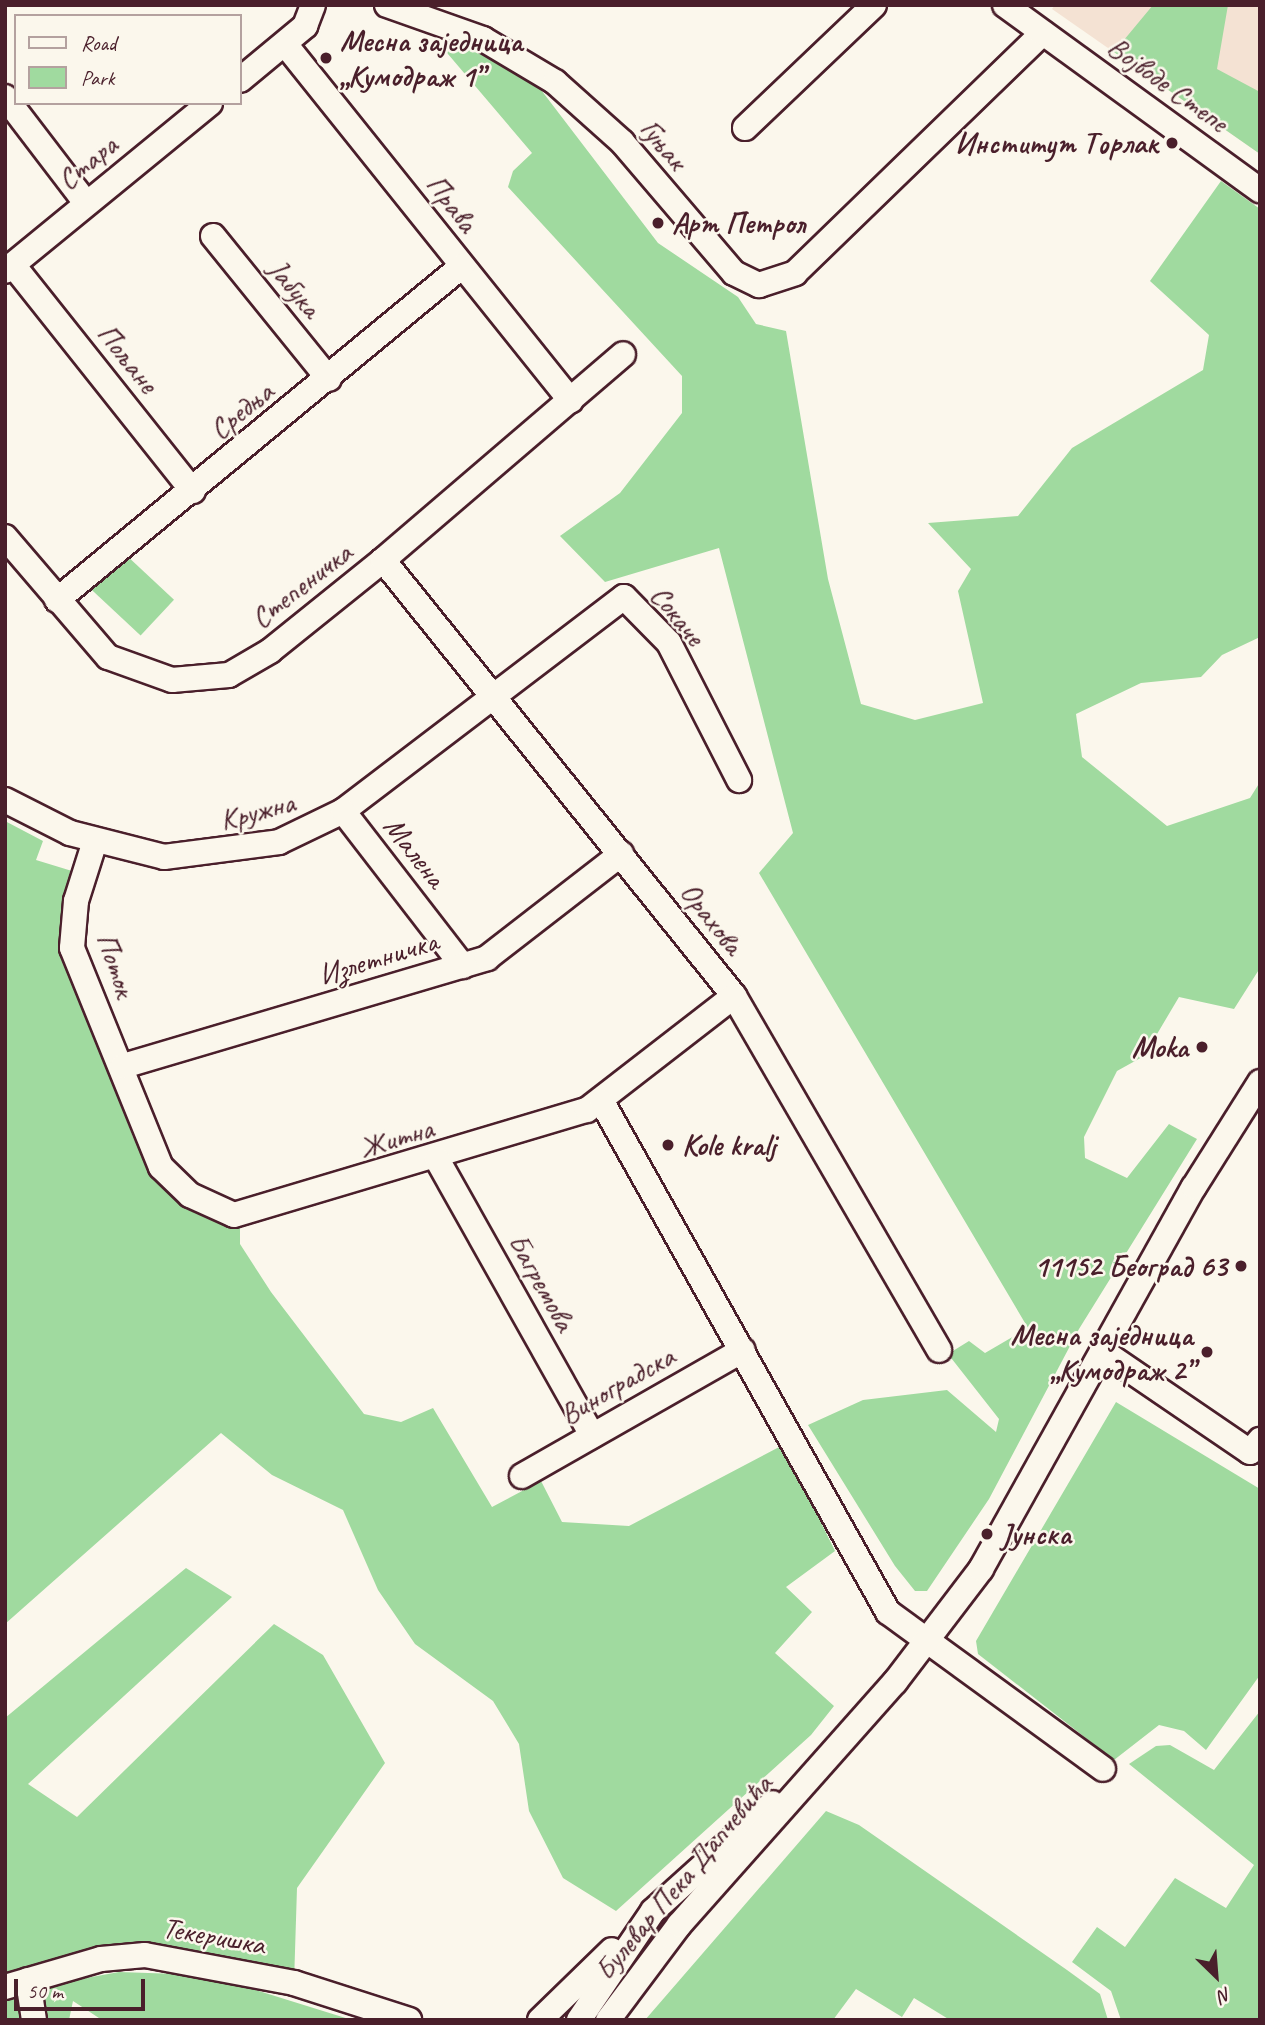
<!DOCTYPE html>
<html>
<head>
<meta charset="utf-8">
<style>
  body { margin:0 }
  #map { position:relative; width:1265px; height:2025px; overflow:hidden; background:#fbf7ec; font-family:Caveat,sans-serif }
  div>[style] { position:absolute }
  .built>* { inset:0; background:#f4e2d3 }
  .green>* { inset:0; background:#a0da9f; transform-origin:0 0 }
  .roads { filter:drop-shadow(2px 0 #4a1f2b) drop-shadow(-2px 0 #4a1f2b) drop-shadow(0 2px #4a1f2b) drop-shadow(0 -2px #4a1f2b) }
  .minor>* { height:24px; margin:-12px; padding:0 12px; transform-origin:12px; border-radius:12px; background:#fbf7ec }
  .dots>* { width:19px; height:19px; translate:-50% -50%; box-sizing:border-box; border:4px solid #fbf7ec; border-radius:50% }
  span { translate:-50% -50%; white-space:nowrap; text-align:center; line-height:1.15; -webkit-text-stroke:5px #fbf7ec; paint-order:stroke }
  .poi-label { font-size:30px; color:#4a1f2b; font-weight:700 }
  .left { translate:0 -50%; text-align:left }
  .right { translate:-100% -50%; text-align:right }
  .street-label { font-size:30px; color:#4a1f2b }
  .frame { position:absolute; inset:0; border:7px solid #4a1f2b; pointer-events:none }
  .legend { position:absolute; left:14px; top:14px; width:228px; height:91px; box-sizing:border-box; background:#fbf7ec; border:2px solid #b4a19f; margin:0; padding:9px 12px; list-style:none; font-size:21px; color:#4a1f2b }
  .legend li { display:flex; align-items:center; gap:14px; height:35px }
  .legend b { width:35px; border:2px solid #b4a19f }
  .north { position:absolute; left:1181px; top:1941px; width:70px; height:70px; -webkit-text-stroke:5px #fbf7ec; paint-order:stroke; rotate:155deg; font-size:19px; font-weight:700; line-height:28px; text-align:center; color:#4a1f2b }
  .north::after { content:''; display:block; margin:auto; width:24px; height:32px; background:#4a1f2b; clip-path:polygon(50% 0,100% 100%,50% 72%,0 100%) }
  .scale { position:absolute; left:14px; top:1979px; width:131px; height:32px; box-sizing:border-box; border:4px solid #4a1f2b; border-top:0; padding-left:9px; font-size:21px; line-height:24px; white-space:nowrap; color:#4a1f2b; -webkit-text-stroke:5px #fbf7ec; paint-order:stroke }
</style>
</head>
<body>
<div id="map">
  <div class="built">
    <div style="clip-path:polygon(1055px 5px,1260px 5px,1260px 154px,1052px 9px)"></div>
  </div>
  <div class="green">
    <div style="clip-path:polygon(1153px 5px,1228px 5px,1217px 69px,1260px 92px,1260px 154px,1114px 52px)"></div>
    <div style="clip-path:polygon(457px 38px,535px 82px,658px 243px,738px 297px,756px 324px,786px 331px,828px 579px,861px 704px,915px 720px,983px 703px,958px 591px,971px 569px,928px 523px,1018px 516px,1072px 448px,1203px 370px,1209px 335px,1150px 281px,1221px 181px,1260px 209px,1260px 637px,1222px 655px,1201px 677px,1141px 683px,1076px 714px,1082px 757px,1167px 826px,1250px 798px,1260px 782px,1260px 968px,1234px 1009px,1179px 997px,1144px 1056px,1117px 1071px,1084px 1137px,1085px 1158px,1127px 1178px,1169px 1124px,1197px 1139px,1079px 1329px,989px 1499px,927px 1591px,915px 1591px,895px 1566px,808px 1425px,863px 1400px,947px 1390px,996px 1432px,999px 1419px,948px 1354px,969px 1341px,985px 1353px,1028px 1328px,759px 873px,793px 833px,719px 548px,605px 582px,560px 536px,620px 493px,682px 413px,682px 376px,508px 187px,513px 171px,532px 153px,442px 47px)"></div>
    <div style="left:125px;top:554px;width:67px;height:49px;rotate:43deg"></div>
    <div style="clip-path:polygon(5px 821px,43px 841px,36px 860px,72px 871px,79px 855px,60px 945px,133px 1137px,166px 1191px,219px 1222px,240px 1226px,240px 1244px,271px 1292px,364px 1414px,401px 1422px,433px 1408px,492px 1507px,541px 1481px,562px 1522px,629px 1526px,783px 1445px,835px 1551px,786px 1587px,812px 1612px,775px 1653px,834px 1706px,811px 1735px,616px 1911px,563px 1878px,529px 1811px,519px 1744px,493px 1701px,415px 1644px,378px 1590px,343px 1510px,272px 1475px,221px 1433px,5px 1624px)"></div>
    <div style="clip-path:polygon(1116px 1402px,1260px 1489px,1260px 1675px,1206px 1750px,1184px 1731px,1159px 1725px,1114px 1760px,978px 1654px,976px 1641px)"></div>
    <div style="clip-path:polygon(186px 1568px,232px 1597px,28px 1784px,77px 1817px,274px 1624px,323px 1655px,385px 1763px,297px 1888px,294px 1983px,145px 1955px,48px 1985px,119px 1972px,207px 1975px,352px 2020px,102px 2020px,73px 2001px,69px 2020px,5px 2020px,5px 1718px)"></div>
    <div style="clip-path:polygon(1260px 1711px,1260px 2020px,1121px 2020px,1111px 1991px,1072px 1962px,1097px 1927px,1125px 1947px,1175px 1878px,1226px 1908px,1254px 1865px,1129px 1764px,1156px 1746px,1170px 1745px,1214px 1770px)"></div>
    <div style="clip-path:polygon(826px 1811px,859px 1825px,1067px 1970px,1100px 1994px,1108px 2020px,950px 2020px,914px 1998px,902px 2017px,856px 1989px,833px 2020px,645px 2020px)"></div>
  </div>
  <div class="roads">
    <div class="minor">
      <div style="left:387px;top:5px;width:102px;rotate:19.5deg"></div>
      <div style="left:483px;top:39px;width:84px;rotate:30.8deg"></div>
      <div style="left:555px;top:82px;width:90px;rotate:41.8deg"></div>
      <div style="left:622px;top:142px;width:172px;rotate:49.5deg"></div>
      <div style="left:734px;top:273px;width:28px;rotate:26deg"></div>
      <div style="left:759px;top:285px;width:38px;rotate:-18deg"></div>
      <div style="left:795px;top:273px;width:345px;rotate:-44.1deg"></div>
      <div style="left:1005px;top:5px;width:315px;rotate:36deg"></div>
      <div style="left:285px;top:44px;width:457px;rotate:51.3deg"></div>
      <div style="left:240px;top:80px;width:85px;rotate:-39.7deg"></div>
      <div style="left:305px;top:26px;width:22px;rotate:-69deg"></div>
      <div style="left:5px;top:97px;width:133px;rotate:52.6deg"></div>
      <div style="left:745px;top:128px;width:178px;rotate:-43.6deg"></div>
      <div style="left:213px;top:236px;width:184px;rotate:51deg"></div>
      <div style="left:13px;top:265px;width:289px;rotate:51.5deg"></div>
      <div style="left:5px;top:271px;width:265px;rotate:-39.3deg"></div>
      <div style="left:5px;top:537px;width:158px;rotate:49.4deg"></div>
      <div style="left:108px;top:657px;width:68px;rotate:19.8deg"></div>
      <div style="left:172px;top:680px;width:57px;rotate:-5deg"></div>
      <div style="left:229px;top:675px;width:48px;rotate:-30.3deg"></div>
      <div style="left:270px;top:651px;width:145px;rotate:-38.8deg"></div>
      <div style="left:383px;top:560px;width:316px;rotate:-40.6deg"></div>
      <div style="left:383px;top:560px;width:560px;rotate:51.16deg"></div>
      <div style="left:734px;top:996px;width:409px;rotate:59.9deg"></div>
      <div style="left:57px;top:600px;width:525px;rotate:-39.51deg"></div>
      <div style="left:5px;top:800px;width:73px;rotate:26.9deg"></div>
      <div style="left:70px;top:833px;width:97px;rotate:14.3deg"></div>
      <div style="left:164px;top:857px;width:116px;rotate:-7.4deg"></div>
      <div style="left:279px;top:842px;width:71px;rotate:-25.8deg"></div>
      <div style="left:343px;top:811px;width:353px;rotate:-37.3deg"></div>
      <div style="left:624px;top:597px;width:64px;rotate:45.6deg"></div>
      <div style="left:669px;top:643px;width:154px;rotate:62.9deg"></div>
      <div style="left:343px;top:811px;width:196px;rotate:52.3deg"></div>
      <div style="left:95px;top:841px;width:63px;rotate:107.6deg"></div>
      <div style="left:76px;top:901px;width:47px;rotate:94.9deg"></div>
      <div style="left:72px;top:948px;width:236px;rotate:67.9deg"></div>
      <div style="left:161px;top:1167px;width:40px;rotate:44deg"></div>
      <div style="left:190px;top:1195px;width:48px;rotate:24.4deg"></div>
      <div style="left:234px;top:1215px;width:368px;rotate:-16.6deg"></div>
      <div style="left:587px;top:1110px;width:186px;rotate:-37.8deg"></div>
      <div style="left:123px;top:1066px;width:380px;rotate:-16.5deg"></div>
      <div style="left:487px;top:958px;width:170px;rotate:-37.8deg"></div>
      <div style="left:602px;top:1102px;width:585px;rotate:60.72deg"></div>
      <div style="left:888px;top:1612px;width:266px;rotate:36.1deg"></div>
      <div style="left:437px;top:1159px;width:317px;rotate:60.7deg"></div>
      <div style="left:1102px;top:1351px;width:179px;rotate:34.3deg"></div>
      <div style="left:1250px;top:1452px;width:16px;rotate:-50deg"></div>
      <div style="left:522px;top:1476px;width:254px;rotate:-29.7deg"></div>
      <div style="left:28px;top:1980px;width:40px;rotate:81.5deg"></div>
      <div style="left:5px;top:1987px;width:100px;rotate:-16.3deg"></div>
      <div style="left:101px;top:1959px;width:44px;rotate:-5.2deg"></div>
      <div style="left:145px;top:1955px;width:152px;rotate:10.6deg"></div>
      <div style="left:294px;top:1983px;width:121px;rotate:17.8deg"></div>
      <div style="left:540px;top:2020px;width:100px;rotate:-44.2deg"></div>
      <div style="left:579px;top:2020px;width:132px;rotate:-55.8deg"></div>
      <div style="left:653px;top:1911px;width:161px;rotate:-42deg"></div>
      <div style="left:608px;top:2020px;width:119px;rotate:-53.2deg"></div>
      <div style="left:679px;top:1925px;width:325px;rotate:-48.4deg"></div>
      <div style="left:895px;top:1682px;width:142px;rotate:-52.7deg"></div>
      <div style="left:981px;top:1569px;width:437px;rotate:-60.9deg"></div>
      <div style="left:1194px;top:1187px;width:124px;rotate:-57.8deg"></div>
    </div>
  </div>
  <div class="dots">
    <div style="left:326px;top:58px;background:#4a1f2b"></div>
    <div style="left:1172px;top:143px;background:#4a1f2b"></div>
    <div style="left:658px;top:223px;background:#4a1f2b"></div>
    <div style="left:1202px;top:1047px;background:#4a1f2b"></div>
    <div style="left:668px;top:1145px;background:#4a1f2b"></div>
    <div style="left:1241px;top:1266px;background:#4a1f2b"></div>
    <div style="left:1207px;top:1352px;background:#4a1f2b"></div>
    <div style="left:987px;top:1534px;background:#4a1f2b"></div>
  </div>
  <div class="poi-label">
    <span class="left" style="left:340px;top:58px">Месна заједница<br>„Кумодраж 1”</span>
    <span class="right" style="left:1158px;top:143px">Институт Торлак</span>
    <span class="left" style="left:672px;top:223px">Арт Петрол</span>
    <span class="right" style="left:1188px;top:1047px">Moka</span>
    <span class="left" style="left:682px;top:1145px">Kole kralj</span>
    <span class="right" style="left:1227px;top:1266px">11152 Београд 63</span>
    <span class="right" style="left:1193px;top:1352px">Месна заједница<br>„Кумодраж 2”</span>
    <span class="left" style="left:1001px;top:1534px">Јунска</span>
  </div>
  <div class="street-label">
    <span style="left:1168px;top:84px;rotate:36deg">Војводе Степе</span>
    <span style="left:664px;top:144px;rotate:50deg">Гуњак</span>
    <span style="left:87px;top:162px;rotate:-39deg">Стара</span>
    <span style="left:452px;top:203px;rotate:52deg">Права</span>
    <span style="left:295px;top:288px;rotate:51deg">Јабука</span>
    <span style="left:128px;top:358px;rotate:51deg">Пољане</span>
    <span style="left:241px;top:410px;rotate:-39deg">Средња</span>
    <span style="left:301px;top:585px;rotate:-38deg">Степеничка</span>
    <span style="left:678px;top:615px;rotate:51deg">Сокаче</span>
    <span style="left:257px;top:811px;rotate:-15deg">Кружна</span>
    <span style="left:415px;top:852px;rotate:52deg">Малена</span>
    <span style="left:712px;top:918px;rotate:52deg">Орахова</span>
    <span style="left:378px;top:958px;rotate:-17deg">Излетничка</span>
    <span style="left:116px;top:965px;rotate:71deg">Поток</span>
    <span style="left:396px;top:1138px;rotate:-17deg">Житна</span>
    <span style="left:542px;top:1282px;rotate:61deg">Багремова</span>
    <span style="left:617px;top:1385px;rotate:-30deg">Виноградска</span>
    <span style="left:683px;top:1877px;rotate:-50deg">Булевар Пека Дапчевића</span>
    <span style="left:214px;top:1936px;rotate:10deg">Текеришка</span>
  </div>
  <div class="frame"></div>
  <ul class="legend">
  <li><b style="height:9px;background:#fbf7ec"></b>Road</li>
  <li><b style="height:19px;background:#a0da9f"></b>Park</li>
  </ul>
  <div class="north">N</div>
  <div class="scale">50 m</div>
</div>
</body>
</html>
